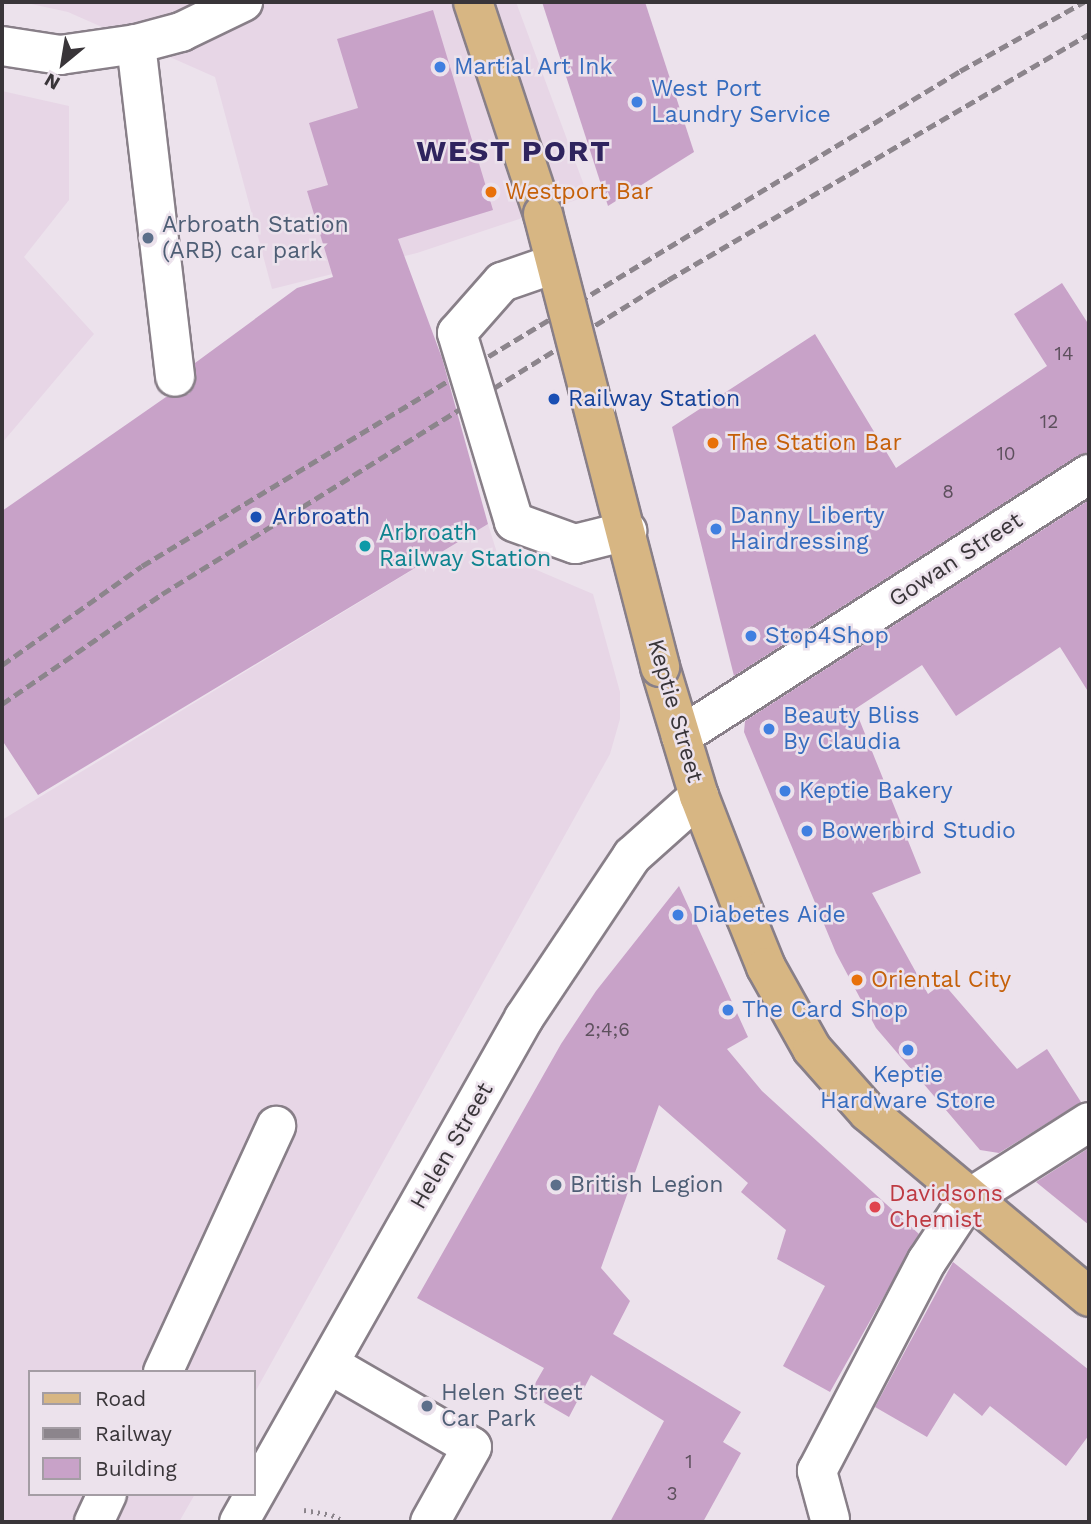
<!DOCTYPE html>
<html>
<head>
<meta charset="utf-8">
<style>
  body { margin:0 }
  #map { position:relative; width:1091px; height:1524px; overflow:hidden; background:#ece2ec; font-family:"Work Sans",sans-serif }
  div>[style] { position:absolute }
  .built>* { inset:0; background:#e7d6e6 }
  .building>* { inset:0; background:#c8a2c8 }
  .path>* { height:4.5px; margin-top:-2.25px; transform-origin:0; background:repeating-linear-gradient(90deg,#8b848b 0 2px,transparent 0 7px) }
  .roads { filter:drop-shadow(2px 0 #887f88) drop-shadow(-2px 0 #887f88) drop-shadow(0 2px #887f88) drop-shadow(0 -2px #887f88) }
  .minor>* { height:38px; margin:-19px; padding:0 19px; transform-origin:19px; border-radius:19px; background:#fff }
  .major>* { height:38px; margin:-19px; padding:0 19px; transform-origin:19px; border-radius:19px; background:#d7b683 }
  .rail>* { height:5px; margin-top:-2.5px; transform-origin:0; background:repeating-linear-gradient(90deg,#8c858c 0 10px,transparent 0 15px) }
  .bridges { filter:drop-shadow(2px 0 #887f88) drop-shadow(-2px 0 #887f88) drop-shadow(0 2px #887f88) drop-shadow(0 -2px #887f88) }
  .minor-bridge>* { height:38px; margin:-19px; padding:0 19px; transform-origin:19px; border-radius:19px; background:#fff }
  .major-bridge>* { height:38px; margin:-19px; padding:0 19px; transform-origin:19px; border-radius:19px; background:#d7b683 }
  .dots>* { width:19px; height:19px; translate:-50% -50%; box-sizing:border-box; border:4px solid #ece2ec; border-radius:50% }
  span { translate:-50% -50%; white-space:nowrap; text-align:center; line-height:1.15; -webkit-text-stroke:5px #ece2ec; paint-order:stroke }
  .number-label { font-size:19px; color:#5d505d }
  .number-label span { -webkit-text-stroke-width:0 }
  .shop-label { font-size:23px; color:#366cbe }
  .left { translate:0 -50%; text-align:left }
  .food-label { font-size:23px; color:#c56008 }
  .service-label { font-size:23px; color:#4e5e75 }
  .transit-label { font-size:23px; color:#164399 }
  .culture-label { font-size:23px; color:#0d838f }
  .street-label { font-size:23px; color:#393539 }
  .health-label { font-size:23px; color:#be3a42 }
  .district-label { font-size:30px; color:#2f245e; font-weight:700; letter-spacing:2px }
  .frame { position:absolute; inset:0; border:4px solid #393539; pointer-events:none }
  .legend { position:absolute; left:28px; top:1370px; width:228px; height:126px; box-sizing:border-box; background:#ece2ec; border:2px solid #a49da4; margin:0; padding:9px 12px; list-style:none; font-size:21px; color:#393539 }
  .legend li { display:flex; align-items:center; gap:14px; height:35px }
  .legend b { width:35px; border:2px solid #a49da4 }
  .north { position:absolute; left:28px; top:28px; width:70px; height:70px; -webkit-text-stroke:5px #ece2ec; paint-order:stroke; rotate:210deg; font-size:19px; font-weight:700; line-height:28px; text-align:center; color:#393539 }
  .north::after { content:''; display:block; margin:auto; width:24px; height:32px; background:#393539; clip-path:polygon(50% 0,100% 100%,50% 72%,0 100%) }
</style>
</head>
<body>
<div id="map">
  <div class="built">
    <div style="clip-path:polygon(22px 2px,516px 2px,588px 196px,417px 253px,272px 289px,215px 77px,68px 12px)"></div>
    <div style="clip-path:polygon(2px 91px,69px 106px,69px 200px,24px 257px,94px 334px,2px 443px)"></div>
    <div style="clip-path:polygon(488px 524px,497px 553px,593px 594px,620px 692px,620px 719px,610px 754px,254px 1394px,254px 1372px,30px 1372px,30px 1494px,195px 1494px,179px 1522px,2px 1522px,2px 820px)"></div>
  </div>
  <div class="building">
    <div style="clip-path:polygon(542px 2px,645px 2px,694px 152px,608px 206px)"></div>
    <div style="clip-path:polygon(433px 10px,493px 210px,398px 239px,442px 358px,488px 524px,38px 795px,2px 740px,2px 511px,166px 397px,189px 394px,195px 385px,195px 363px,297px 288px,333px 277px,307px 191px,328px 185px,309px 123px,358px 108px,337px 39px)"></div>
    <div style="clip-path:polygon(1062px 283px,1089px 325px,1089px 452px,1077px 456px,734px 676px,672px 427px,815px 334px,896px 468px,1047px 366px,1014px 314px)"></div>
    <div style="clip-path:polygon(1089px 500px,1089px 693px,1060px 647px,956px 716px,922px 665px,855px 709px,921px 873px,872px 893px,928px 994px,943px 983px,1017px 1069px,1047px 1049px,1081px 1102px,999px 1153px,980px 1150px,876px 1028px,836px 953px,744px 732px,745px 721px)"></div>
    <div style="clip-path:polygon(679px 886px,748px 1037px,727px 1049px,762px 1091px,919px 1234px,830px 1392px,783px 1366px,825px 1286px,777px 1259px,786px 1230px,741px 1192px,748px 1183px,659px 1105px,601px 1268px,630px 1301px,613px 1334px,741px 1412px,723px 1442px,741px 1453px,703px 1522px,610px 1522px,664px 1421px,591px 1375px,569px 1417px,529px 1394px,544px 1368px,417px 1298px,561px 1044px,596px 991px)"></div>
    <div style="clip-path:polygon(1089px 1148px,1089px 1225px,1036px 1182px)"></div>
    <div style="clip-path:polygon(953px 1262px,1089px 1370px,1089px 1435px,1066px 1466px,990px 1406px,982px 1416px,954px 1393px,927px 1437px,875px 1407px)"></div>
  </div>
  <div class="path">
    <div style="left:304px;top:1510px;width:28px;rotate:10deg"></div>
    <div style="left:332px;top:1515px;width:15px;rotate:28deg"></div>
  </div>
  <div class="roads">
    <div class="minor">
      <div style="left:136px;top:44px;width:335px;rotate:83.3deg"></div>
      <div style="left:2px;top:46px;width:59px;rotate:8.8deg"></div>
      <div style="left:60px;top:55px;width:77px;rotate:-8.2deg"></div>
      <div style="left:136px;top:44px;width:47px;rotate:-14.9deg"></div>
      <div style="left:181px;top:32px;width:69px;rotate:-25.8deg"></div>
      <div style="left:681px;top:736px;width:485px;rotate:-32.7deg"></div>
      <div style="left:329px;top:1364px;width:165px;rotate:30.1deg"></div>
      <div style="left:472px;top:1447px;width:86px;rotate:119.2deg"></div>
      <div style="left:163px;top:1372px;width:271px;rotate:-65.3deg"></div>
      <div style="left:830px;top:1519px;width:50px;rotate:-105.2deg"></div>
      <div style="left:817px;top:1471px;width:237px;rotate:-62.4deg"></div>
      <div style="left:927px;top:1261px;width:74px;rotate:-56.5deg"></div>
      <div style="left:968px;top:1199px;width:143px;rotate:-32.5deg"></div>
      <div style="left:94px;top:1522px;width:31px;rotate:-65deg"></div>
      <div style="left:239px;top:1522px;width:579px;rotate:-60.51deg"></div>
      <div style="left:524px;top:1018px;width:195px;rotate:-56.3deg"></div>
      <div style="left:632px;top:856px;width:90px;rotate:-41.8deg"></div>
    </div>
    <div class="major">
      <div style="left:473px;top:2px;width:223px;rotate:71.7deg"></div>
      <div style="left:660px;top:667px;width:135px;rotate:73.2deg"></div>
      <div style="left:699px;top:796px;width:128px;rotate:68.9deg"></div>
      <div style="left:745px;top:915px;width:56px;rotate:68deg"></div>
      <div style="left:766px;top:967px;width:94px;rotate:60.7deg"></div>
      <div style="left:812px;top:1049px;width:84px;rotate:48.4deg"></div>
      <div style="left:868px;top:1112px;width:288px;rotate:39.9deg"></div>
    </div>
  </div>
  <div class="rail">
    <div style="left:2px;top:665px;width:171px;rotate:-35.3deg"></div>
    <div style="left:142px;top:566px;width:956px;rotate:-31.18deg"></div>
    <div style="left:960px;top:71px;width:142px;rotate:-29.1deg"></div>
    <div style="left:2px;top:704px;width:194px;rotate:-34.5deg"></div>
    <div style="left:162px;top:594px;width:596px;rotate:-31.82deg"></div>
    <div style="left:668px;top:280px;width:488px;rotate:-30.3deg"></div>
  </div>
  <div class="bridges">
    <div class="minor-bridge">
      <div style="left:554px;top:264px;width:55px;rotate:160.9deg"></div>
      <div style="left:502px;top:282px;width:68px;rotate:131.4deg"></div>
      <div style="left:457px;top:333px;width:197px;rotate:73.2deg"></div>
      <div style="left:514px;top:522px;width:65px;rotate:19.8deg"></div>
      <div style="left:575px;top:544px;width:54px;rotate:-14deg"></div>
    </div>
    <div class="major-bridge">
      <div style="left:543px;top:214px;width:468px;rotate:75.5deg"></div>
    </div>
  </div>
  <div class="dots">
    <div style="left:440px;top:67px;background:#3f7fe0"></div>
    <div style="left:637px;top:102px;background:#3f7fe0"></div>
    <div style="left:491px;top:192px;background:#e8710a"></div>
    <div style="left:148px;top:238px;background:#5c6f8a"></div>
    <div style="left:554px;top:399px;background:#1a4fb4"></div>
    <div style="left:713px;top:443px;background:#e8710a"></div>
    <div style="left:256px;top:517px;background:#1a4fb4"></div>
    <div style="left:716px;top:529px;background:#3f7fe0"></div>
    <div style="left:365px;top:546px;background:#0f9aa8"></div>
    <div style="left:751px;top:636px;background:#3f7fe0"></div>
    <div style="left:769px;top:729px;background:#3f7fe0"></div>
    <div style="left:785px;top:791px;background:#3f7fe0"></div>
    <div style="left:807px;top:831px;background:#3f7fe0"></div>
    <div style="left:678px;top:915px;background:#3f7fe0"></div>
    <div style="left:857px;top:980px;background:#e8710a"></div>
    <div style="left:728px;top:1010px;background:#3f7fe0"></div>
    <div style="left:908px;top:1050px;background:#3f7fe0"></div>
    <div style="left:556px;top:1185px;background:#5c6f8a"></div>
    <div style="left:875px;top:1207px;background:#e0444e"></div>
    <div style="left:427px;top:1406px;background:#5c6f8a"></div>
  </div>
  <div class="number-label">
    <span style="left:1064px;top:354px">14</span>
    <span style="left:1049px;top:422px">12</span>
    <span style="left:1006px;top:454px">10</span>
    <span style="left:948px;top:492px">8</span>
    <span style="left:607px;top:1030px">2;4;6</span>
    <span style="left:689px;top:1462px">1</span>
    <span style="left:672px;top:1494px">3</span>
  </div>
  <div class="shop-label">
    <span class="left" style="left:454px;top:67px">Martial Art Ink</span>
    <span class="left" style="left:651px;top:102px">West Port<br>Laundry Service</span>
    <span class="left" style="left:730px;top:529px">Danny Liberty<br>Hairdressing</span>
    <span class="left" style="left:765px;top:636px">Stop4Shop</span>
    <span class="left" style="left:783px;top:729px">Beauty Bliss<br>By Claudia</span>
    <span class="left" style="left:799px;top:791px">Keptie Bakery</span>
    <span class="left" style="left:821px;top:831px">Bowerbird Studio</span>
    <span class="left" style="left:692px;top:915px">Diabetes Aide</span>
    <span class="left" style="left:742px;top:1010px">The Card Shop</span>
    <span style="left:908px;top:1088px">Keptie<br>Hardware Store</span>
  </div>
  <div class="food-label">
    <span class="left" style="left:505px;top:192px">Westport Bar</span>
    <span class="left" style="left:727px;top:443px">The Station Bar</span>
    <span class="left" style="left:871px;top:980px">Oriental City</span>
  </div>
  <div class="service-label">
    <span class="left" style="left:162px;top:238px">Arbroath Station<br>(ARB) car park</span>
    <span class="left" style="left:570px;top:1185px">British Legion</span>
    <span class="left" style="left:441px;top:1406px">Helen Street<br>Car Park</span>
  </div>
  <div class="transit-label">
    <span class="left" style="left:568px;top:399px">Railway Station</span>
    <span class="left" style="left:272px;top:517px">Arbroath</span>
  </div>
  <div class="culture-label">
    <span class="left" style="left:379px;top:546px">Arbroath<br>Railway Station</span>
  </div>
  <div class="street-label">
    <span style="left:956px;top:560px;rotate:-33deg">Gowan Street</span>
    <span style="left:675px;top:711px;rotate:74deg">Keptie Street</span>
    <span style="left:452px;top:1146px;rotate:-60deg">Helen Street</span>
  </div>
  <div class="health-label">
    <span class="left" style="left:889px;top:1207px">Davidsons<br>Chemist</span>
  </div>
  <div class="district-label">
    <span style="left:514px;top:151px">WEST PORT</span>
  </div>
  <div class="frame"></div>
  <ul class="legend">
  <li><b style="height:9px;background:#d7b683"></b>Road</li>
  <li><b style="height:9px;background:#8c858c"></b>Railway</li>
  <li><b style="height:19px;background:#c8a2c8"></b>Building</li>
  </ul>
  <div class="north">N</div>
</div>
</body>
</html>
